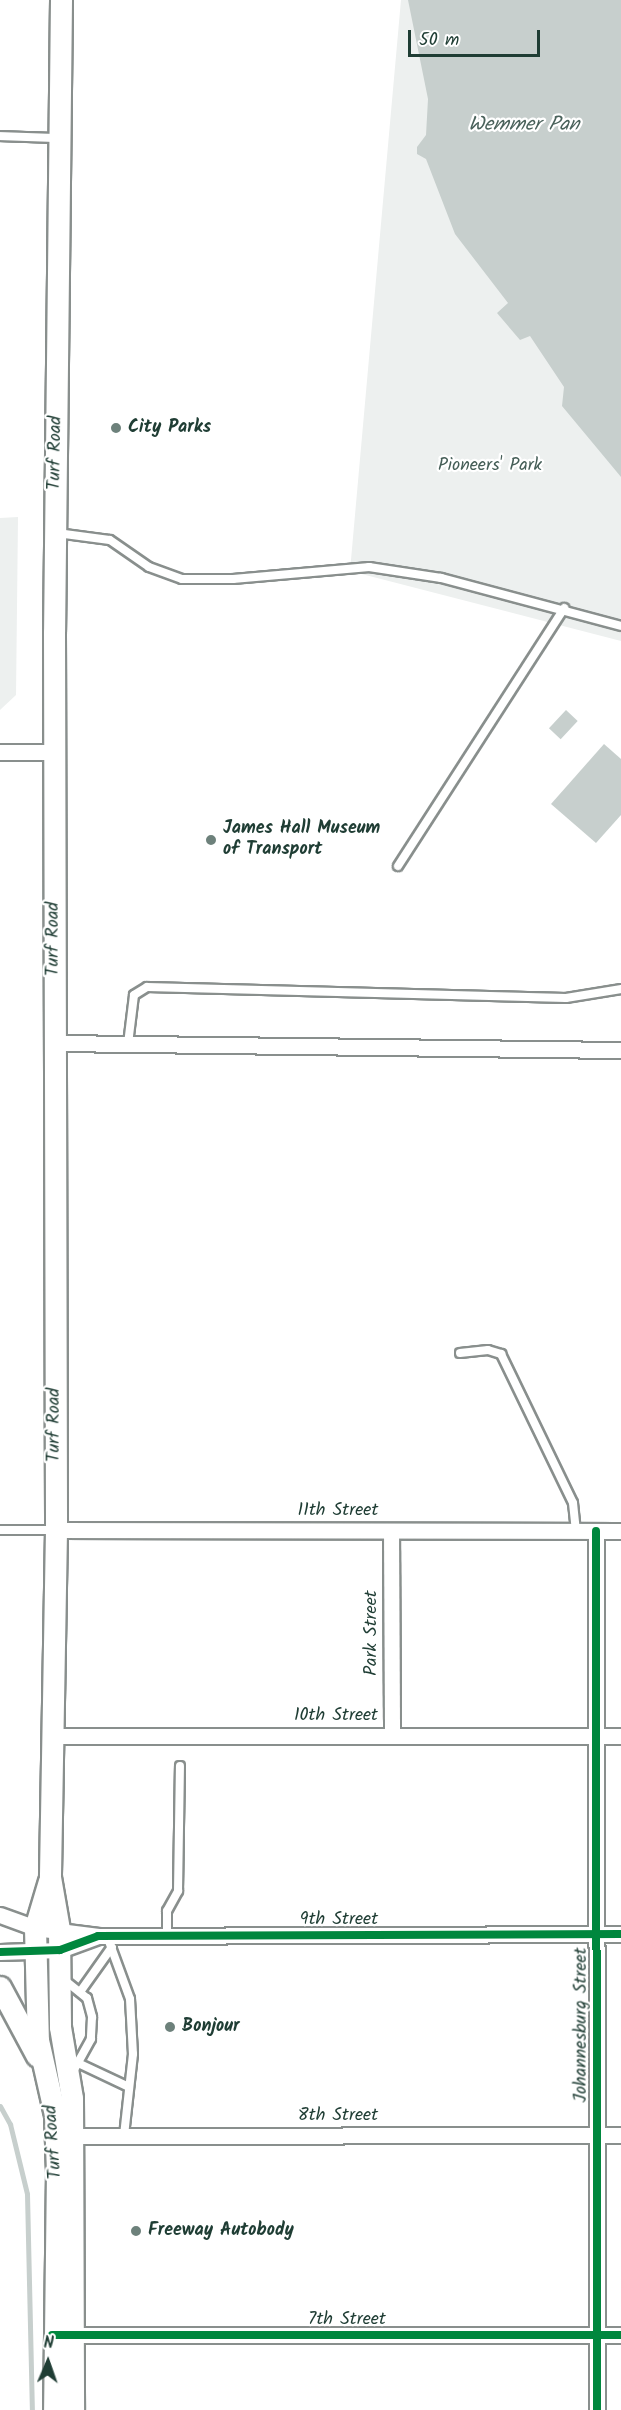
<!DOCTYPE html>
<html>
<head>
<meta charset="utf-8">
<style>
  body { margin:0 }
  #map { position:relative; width:621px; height:2410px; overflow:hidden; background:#fff; font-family:Kalam,sans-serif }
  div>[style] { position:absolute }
  .built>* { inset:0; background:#edf0ef }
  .water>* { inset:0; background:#c7cfcd; transform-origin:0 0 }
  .stream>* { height:5px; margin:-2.5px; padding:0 2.5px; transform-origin:2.5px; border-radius:2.5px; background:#c7cfcd }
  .roads { filter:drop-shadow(2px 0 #898f8d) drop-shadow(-2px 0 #898f8d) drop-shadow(0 2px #898f8d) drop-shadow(0 -2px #898f8d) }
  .lane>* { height:8px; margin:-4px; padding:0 4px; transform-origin:4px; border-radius:4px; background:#fff }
  .street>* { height:15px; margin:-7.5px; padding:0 7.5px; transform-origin:7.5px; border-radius:7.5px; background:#fff }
  .secondary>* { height:21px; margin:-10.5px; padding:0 10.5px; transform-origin:10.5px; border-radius:10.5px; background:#fff }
  .cycleway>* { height:8px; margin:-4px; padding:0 4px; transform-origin:4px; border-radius:4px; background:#00873e }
  .dots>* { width:16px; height:16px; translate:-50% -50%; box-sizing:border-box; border:3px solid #fff; border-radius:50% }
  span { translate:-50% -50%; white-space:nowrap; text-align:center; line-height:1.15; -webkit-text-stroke:4.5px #fff; paint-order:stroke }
  .poi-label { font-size:18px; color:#1f3d34; font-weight:700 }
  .left { translate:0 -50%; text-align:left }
  .street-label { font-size:18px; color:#1f3d34 }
  .park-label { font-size:18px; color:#455e57 }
  .water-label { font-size:20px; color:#4a625b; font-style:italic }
  .north { position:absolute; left:18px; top:2332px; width:60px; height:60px; -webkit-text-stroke:4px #fff; paint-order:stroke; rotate:2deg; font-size:16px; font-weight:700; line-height:24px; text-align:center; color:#1f3d34 }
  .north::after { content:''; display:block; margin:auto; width:21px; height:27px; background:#1f3d34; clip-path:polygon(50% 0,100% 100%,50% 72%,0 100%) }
  .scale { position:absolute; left:408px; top:30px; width:132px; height:27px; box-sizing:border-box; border:3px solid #1f3d34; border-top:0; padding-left:8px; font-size:18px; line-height:21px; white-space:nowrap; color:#1f3d34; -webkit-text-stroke:4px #fff; paint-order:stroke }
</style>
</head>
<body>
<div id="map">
  <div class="built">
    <div style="clip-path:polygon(401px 0,621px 0,621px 641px,350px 571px)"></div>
    <div style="clip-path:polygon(18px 517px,16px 695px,0 710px,0 518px)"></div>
  </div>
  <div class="water">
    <div style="clip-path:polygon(408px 0,621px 0,621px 477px,562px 406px,564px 387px,530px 336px,520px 340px,497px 313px,508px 303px,455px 234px,426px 159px,417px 154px,417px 147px,426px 135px,428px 99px)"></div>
    <div style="left:566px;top:710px;width:16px;height:25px;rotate:43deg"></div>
    <div style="clip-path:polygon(604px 744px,621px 759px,621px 815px,596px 843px,551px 804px)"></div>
  </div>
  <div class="stream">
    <div style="left:0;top:2106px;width:21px;rotate:61deg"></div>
    <div style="left:10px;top:2124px;width:72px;rotate:76.3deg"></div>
    <div style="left:27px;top:2194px;width:216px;rotate:88.7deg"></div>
  </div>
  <div class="roads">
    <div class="lane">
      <div style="left:0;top:136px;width:58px;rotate:2deg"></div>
      <div style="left:57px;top:533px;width:53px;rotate:7.5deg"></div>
      <div style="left:110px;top:540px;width:47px;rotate:34.7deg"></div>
      <div style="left:149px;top:567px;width:35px;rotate:20deg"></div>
      <div style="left:182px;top:579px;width:51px"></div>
      <div style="left:233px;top:579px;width:137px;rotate:-5deg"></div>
      <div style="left:369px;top:567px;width:73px;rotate:8.7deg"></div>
      <div style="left:441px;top:578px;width:186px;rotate:14.9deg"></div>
      <div style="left:398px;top:866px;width:307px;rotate:-57.2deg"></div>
      <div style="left:128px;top:1044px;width:49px;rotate:-83deg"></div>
      <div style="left:134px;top:995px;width:15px;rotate:-32deg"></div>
      <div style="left:147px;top:987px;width:419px;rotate:1.5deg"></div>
      <div style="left:566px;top:998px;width:56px;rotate:-9.3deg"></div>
      <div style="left:460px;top:1353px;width:28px;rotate:-6deg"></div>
      <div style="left:488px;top:1350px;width:14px;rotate:17deg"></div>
      <div style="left:501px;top:1354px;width:165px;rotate:64.2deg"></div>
      <div style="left:573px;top:1503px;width:28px;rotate:84deg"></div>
      <div style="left:0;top:1530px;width:55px"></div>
      <div style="left:107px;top:1936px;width:67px;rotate:69.9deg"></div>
      <div style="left:130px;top:1999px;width:55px;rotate:86.9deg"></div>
      <div style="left:133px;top:2054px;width:82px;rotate:96.3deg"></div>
      <div style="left:167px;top:1936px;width:25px;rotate:-90deg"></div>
      <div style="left:167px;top:1911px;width:23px;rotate:-61deg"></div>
      <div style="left:178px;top:1891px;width:125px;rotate:-89.1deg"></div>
      <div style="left:62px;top:1978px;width:32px;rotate:39deg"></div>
      <div style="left:87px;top:1998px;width:20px;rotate:75deg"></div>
      <div style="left:92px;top:2017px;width:22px;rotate:93deg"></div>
      <div style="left:91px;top:2039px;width:38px;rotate:119deg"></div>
      <div style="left:80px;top:1992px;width:55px;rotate:-54.6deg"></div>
      <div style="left:78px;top:2063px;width:56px;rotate:25.2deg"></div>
    </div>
    <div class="street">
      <div style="left:0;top:752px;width:54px"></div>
      <div style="left:55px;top:1043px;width:566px;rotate:0.71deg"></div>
      <div style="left:56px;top:1530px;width:565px;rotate:0.1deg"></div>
      <div style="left:391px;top:1531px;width:205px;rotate:89.7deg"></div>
      <div style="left:596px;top:1531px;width:879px;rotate:89.93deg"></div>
      <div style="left:52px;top:1736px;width:569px"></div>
      <div style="left:0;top:1915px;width:37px;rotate:20deg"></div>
      <div style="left:35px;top:1928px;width:64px;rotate:7.2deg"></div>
      <div style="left:0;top:1952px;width:60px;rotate:-1.9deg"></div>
      <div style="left:60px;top:1950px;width:40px;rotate:-20.2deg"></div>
      <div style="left:98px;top:1936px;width:523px;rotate:-0.22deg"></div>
      <div style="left:63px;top:2136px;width:558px;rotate:-0.1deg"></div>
      <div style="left:63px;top:2335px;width:558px"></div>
    </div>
    <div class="secondary">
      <div style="left:61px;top:0;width:632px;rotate:90.63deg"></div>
      <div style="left:54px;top:632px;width:898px;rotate:89.87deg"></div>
      <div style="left:56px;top:1530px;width:347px;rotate:91deg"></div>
      <div style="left:50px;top:1877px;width:53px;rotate:80.2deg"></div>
      <div style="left:59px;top:1929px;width:98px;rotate:89.4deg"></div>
      <div style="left:60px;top:2027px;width:72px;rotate:80.4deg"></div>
      <div style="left:72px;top:2098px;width:312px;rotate:89.8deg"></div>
      <div style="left:49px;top:1881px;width:49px;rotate:106.6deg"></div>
      <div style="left:35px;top:1928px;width:112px;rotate:88.5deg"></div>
      <div style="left:38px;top:2040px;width:77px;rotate:77.2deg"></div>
      <div style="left:55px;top:2115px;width:57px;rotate:88deg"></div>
      <div style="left:57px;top:2172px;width:238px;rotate:90.7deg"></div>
      <div style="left:0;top:1987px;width:78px;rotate:61.8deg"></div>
    </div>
  </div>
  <div class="cycleway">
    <div style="left:596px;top:1531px;width:879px;rotate:89.93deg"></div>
    <div style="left:0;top:1952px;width:60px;rotate:-1.9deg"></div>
    <div style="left:60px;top:1950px;width:40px;rotate:-20.2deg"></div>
    <div style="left:98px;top:1936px;width:523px;rotate:-0.22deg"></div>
    <div style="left:52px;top:2335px;width:569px"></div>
  </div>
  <div class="dots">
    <div style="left:116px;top:428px;background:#6d817b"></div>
    <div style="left:211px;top:840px;background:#6d817b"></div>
    <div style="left:170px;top:2027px;background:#6d817b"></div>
    <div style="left:136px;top:2231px;background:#6d817b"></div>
  </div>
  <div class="poi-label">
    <span class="left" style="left:128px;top:428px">City Parks</span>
    <span class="left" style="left:223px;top:840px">James Hall Museum<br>of Transport</span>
    <span class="left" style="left:182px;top:2027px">Bonjour</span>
    <span class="left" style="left:148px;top:2231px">Freeway Autobody</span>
  </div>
  <div class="street-label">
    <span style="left:56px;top:453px;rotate:-89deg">Turf Road</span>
    <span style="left:54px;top:939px;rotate:-90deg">Turf Road</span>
    <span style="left:55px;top:1425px;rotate:-90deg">Turf Road</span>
    <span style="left:338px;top:1511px">11th Street</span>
    <span style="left:372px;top:1633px;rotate:-90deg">Park Street</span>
    <span style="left:336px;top:1716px">10th Street</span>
    <span style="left:339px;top:1920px">9th Street</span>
    <span style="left:582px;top:2025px;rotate:-90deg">Johannesburg Street</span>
    <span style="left:338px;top:2116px">8th Street</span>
    <span style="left:54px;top:2142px;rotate:-94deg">Turf Road</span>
    <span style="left:347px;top:2320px">7th Street</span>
  </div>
  <div class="park-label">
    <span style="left:490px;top:466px">Pioneers' Park</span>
  </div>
  <div class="water-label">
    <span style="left:524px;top:125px">Wemmer Pan</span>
  </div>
  <div class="north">N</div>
  <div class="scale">50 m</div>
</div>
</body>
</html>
